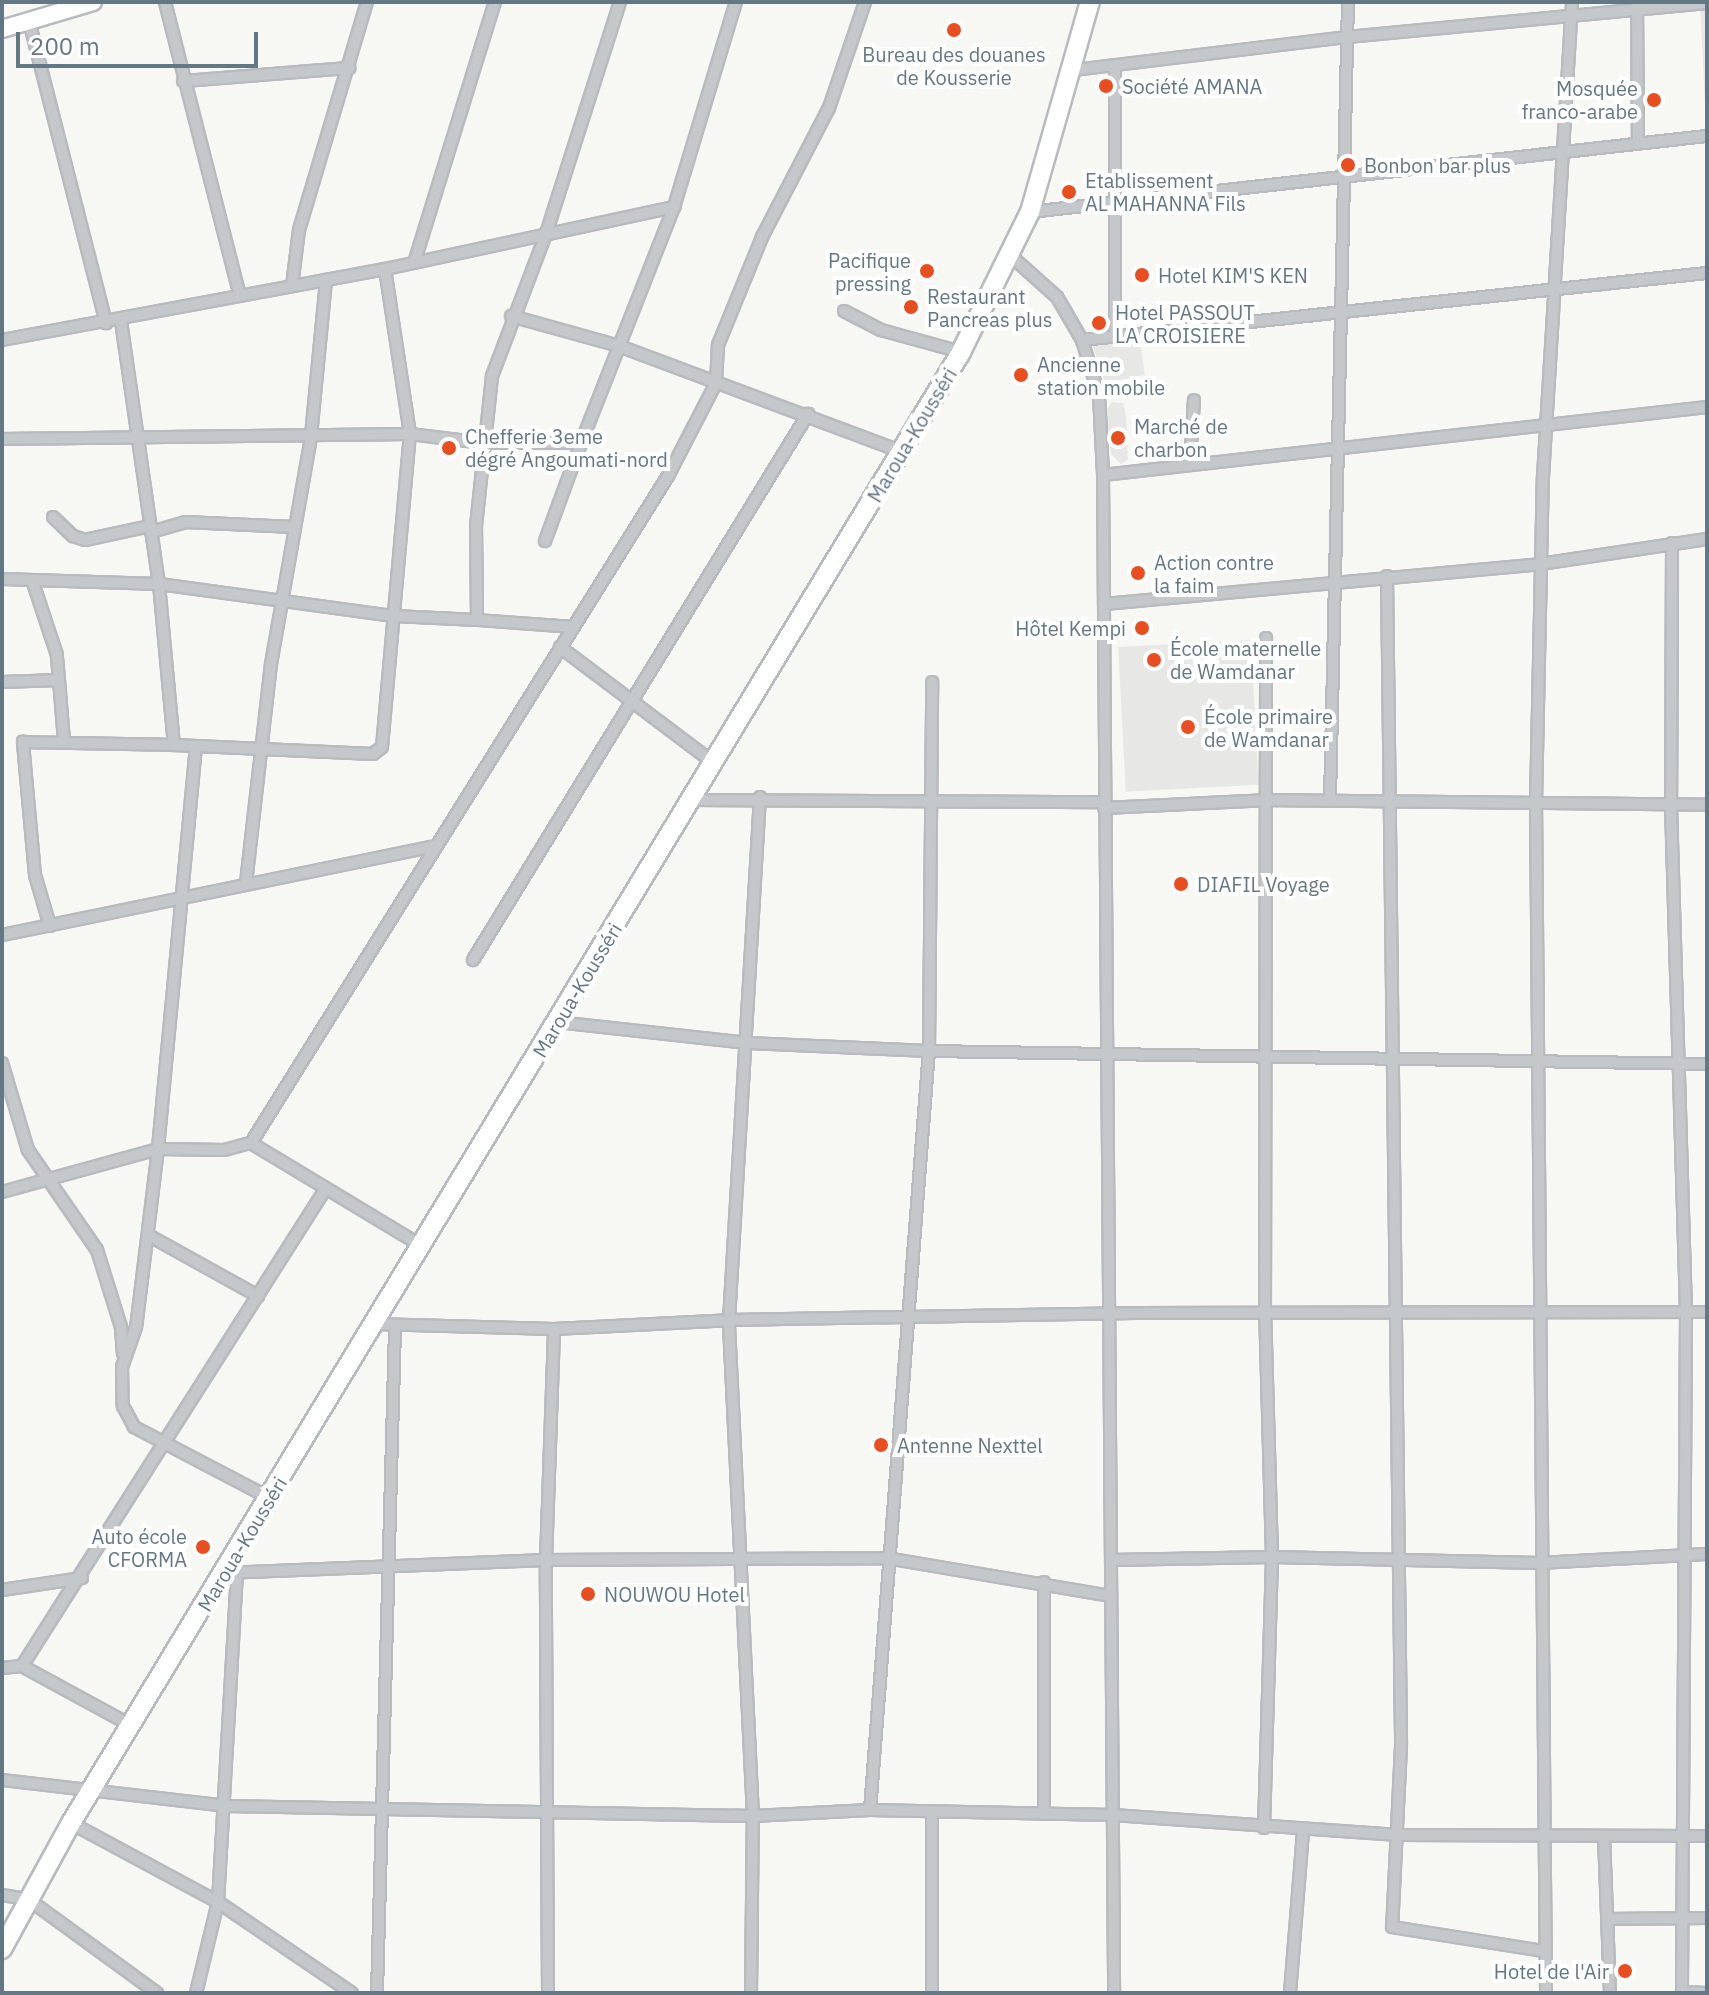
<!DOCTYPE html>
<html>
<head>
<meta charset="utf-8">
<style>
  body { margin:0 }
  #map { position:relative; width:1709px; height:1995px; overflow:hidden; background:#f7f7f3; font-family:"IBM Plex Sans",sans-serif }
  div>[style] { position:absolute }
  .built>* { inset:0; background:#e7e8e6; transform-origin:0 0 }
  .roads { filter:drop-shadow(2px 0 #b7bbbf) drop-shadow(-2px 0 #b7bbbf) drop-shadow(0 2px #b7bbbf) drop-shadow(0 -2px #b7bbbf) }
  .street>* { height:10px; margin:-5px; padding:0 5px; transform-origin:5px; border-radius:5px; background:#c4c8cb }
  .primary>* { height:16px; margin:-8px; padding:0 8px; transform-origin:8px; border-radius:8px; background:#fff }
  .highway>* { height:18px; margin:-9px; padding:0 9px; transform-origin:9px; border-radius:9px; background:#fff }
  .dots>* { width:22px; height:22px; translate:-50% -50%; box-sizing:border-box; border:4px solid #fff; border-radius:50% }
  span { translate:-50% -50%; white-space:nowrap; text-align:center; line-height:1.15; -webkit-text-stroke:8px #fff; paint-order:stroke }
  .poi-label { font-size:20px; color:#647785 }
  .left { translate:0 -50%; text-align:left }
  .right { translate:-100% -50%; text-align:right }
  .street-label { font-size:20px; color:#647785 }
  .frame { position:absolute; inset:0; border:4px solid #647785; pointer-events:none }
  .scale { position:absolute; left:16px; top:32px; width:242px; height:36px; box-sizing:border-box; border:4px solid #647785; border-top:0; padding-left:10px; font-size:24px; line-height:28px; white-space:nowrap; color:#647785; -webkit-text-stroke:6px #fff; paint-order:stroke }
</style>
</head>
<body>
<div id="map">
  <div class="built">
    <div style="clip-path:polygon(1700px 5px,1707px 5px,1706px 123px)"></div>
    <div style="clip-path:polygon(1139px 335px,1145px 375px,1105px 383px,1090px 338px)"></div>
    <div style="clip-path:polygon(1112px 402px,1123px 403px,1126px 416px,1128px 459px,1121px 464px,1111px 454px,1106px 410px)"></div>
    <div style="left:1251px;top:640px;width:145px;height:133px;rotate:87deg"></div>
  </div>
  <div class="roads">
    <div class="street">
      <div style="left:165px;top:2px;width:303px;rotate:75.7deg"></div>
      <div style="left:1637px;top:4px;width:137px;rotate:89.6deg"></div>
      <div style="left:29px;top:21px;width:312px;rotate:75.7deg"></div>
      <div style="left:1074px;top:70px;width:275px;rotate:-6.9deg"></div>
      <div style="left:1347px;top:37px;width:362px;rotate:-5.4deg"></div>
      <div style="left:183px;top:81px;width:167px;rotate:-4.5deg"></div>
      <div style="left:1030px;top:212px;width:681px;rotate:-6.41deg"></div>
      <div style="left:1011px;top:256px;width:62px;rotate:41.7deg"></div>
      <div style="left:1057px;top:297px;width:50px;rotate:59.8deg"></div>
      <div style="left:1082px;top:340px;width:58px;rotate:72.8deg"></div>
      <div style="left:1099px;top:395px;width:80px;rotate:87.1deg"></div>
      <div style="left:1103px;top:475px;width:1518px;rotate:89.58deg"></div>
      <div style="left:415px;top:260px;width:270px;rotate:-72.8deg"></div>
      <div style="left:292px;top:286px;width:56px;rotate:-82.9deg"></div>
      <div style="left:299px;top:230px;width:238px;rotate:-73.4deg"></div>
      <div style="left:844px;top:311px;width:42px;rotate:27.2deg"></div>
      <div style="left:881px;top:330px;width:83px;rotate:15.4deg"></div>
      <div style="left:511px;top:316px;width:112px;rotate:15.5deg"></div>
      <div style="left:619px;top:346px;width:302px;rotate:20.5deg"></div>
      <div style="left:121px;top:321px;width:266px;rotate:81.8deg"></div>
      <div style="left:159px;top:584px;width:162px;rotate:84.7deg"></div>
      <div style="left:174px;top:745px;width:199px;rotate:2.6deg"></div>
      <div style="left:373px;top:754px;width:11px;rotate:-38deg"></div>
      <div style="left:382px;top:747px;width:314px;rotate:-84.9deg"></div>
      <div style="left:410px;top:434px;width:167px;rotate:-98.6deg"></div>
      <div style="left:1115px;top:335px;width:270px;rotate:-90deg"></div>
      <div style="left:2px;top:340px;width:390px;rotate:-10.5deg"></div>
      <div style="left:385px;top:269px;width:296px;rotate:-12.1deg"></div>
      <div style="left:1082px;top:340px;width:629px;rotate:-6.12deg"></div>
      <div style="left:2px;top:439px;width:408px;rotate:-0.7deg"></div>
      <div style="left:410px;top:434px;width:74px;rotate:7deg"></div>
      <div style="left:483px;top:443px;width:98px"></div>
      <div style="left:581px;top:443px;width:254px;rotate:-68.5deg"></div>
      <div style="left:674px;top:207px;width:214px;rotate:-73.2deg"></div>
      <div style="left:1190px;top:462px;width:62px;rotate:-86.3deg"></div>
      <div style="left:1103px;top:475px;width:608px;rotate:-6.42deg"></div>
      <div style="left:53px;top:517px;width:28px;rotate:44deg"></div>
      <div style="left:73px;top:536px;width:13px;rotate:18deg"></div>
      <div style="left:85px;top:540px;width:66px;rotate:-12.2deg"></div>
      <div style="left:151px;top:532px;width:35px;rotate:-16deg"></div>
      <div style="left:185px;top:522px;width:109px;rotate:2.6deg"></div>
      <div style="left:545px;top:541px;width:104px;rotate:-69.8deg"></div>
      <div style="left:1672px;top:543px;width:263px;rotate:90.2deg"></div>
      <div style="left:1671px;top:806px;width:506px;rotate:88.3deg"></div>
      <div style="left:1686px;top:1312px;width:681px;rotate:90.34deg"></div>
      <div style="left:1387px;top:576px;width:1170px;rotate:89.31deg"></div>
      <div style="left:1401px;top:1746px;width:181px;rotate:92.8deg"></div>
      <div style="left:1392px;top:1927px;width:154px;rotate:9deg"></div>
      <div style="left:2px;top:579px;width:157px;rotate:1.8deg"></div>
      <div style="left:159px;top:584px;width:237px;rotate:7.8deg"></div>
      <div style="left:394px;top:616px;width:83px;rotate:2.8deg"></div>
      <div style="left:477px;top:620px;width:94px;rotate:-90.6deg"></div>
      <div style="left:476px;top:526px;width:151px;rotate:-83.9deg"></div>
      <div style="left:492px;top:376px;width:152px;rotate:-69.2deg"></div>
      <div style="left:546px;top:234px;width:244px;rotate:-72.3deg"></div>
      <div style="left:1104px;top:604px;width:438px;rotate:-5.2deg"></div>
      <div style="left:1540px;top:564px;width:169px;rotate:-8.5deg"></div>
      <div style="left:477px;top:620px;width:95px;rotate:4.2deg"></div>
      <div style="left:560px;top:647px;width:194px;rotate:37deg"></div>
      <div style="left:59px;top:680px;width:61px;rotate:85.3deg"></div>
      <div style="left:2px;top:682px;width:57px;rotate:-2deg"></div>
      <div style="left:59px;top:680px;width:25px;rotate:-95deg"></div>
      <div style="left:57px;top:655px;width:79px;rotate:-108.4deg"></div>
      <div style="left:196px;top:746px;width:405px;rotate:95.4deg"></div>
      <div style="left:158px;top:1149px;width:179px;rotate:97deg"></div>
      <div style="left:136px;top:1327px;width:42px;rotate:109.3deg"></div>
      <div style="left:122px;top:1367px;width:39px;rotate:89deg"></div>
      <div style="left:123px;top:1406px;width:24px;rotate:62deg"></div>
      <div style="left:134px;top:1427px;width:153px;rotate:27.6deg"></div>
      <div style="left:692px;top:800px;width:412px;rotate:0.3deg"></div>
      <div style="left:1330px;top:800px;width:798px;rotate:-88.71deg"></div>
      <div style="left:1104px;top:808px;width:161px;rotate:-2.8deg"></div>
      <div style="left:1265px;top:800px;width:442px;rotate:0.6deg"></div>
      <div style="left:246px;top:883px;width:220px;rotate:-83.5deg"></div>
      <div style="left:271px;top:664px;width:231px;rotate:-80deg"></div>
      <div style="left:311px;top:436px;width:157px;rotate:-84.5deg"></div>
      <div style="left:50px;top:926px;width:53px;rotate:-106.4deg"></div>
      <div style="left:35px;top:875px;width:134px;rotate:-95.2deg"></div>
      <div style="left:23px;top:742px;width:151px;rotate:1.1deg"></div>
      <div style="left:2px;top:935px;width:439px;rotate:-11.6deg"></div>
      <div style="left:473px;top:960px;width:641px;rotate:-58.47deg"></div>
      <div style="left:557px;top:1022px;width:192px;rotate:6.3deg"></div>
      <div style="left:748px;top:1043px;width:181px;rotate:2.5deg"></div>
      <div style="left:929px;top:1051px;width:778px;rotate:0.96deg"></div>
      <div style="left:2px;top:1063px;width:91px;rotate:73.4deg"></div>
      <div style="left:28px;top:1150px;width:121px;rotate:55.4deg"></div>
      <div style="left:97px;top:1250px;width:81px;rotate:72.7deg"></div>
      <div style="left:121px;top:1327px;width:26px;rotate:86deg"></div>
      <div style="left:251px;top:1143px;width:200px;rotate:31.1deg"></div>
      <div style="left:2px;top:1192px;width:162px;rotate:-15.4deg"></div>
      <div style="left:158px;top:1149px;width:66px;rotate:0.9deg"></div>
      <div style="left:224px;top:1150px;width:28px;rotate:-15deg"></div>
      <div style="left:251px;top:1143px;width:787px;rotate:-57.99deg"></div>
      <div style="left:668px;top:476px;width:105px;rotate:-62.7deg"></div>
      <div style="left:716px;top:383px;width:38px;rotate:-87deg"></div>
      <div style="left:718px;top:345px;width:117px;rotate:-67.8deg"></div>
      <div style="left:762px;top:237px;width:145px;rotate:-62.6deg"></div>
      <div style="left:829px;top:108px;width:112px;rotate:-71.2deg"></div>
      <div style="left:148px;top:1235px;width:126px;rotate:29deg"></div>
      <div style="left:374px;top:1324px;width:180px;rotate:1.6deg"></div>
      <div style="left:554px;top:1329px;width:175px;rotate:-2.9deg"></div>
      <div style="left:729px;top:1320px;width:406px;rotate:-1deg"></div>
      <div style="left:1135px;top:1313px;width:572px;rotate:-0.1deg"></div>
      <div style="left:1111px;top:1560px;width:161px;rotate:-1.1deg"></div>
      <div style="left:1272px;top:1557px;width:267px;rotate:1.3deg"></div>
      <div style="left:1539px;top:1563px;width:168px;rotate:-3.1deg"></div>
      <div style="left:224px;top:1573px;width:322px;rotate:-2.3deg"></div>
      <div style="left:546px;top:1560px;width:340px;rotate:-0.3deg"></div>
      <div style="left:886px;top:1558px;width:228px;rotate:9.6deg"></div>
      <div style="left:2px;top:1590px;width:81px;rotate:-8.5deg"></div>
      <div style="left:22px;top:1666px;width:566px;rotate:-57.54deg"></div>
      <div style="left:2px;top:1668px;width:20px;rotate:-6deg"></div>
      <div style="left:22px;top:1666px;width:125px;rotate:28.6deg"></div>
      <div style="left:2px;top:1780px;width:226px;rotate:6.6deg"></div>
      <div style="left:227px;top:1806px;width:526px;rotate:1.09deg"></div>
      <div style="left:753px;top:1816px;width:117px;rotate:-2.9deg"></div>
      <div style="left:870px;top:1810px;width:243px;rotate:1.2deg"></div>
      <div style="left:1113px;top:1815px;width:286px;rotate:4deg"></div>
      <div style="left:1398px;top:1835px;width:309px;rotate:0.2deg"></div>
      <div style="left:870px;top:1810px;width:761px;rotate:-85.56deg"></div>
      <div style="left:929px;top:1051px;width:369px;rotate:-89.5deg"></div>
      <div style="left:932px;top:1812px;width:181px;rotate:90deg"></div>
      <div style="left:1044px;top:1814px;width:232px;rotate:-90deg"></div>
      <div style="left:71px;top:1823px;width:167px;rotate:28.3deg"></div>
      <div style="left:218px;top:1902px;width:162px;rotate:34.2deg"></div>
      <div style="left:1264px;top:1828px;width:271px;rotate:-88.3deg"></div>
      <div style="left:1272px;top:1557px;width:245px;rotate:-91.6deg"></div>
      <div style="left:1265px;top:1312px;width:674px;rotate:-89.91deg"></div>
      <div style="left:1604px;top:1837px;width:156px;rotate:87.8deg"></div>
      <div style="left:2px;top:1895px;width:26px;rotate:9deg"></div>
      <div style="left:28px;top:1899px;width:160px;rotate:36.1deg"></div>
      <div style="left:1607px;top:1919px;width:100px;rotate:-0.6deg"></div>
      <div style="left:1682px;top:1992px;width:25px;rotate:2deg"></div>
      <div style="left:196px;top:1993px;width:94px;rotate:-76.4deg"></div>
      <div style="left:218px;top:1902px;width:332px;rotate:-86.7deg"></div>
      <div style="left:377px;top:1993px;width:667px;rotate:-88.45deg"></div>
      <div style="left:548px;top:1993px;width:433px;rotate:-90.3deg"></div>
      <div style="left:546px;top:1560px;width:231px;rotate:-88deg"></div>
      <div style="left:751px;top:1993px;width:177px;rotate:-89.4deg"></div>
      <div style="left:753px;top:1816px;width:497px;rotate:-92.8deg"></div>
      <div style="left:729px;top:1320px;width:524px;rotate:-86.61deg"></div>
      <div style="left:1290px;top:1993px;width:164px;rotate:-85.4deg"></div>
      <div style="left:1546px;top:1993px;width:1190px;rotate:-90.48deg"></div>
      <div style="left:1536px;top:803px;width:326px;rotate:-88.8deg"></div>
      <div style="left:1543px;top:477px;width:476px;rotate:-86.5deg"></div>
    </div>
    <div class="primary">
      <div style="left:2px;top:29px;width:95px;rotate:-16.5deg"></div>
    </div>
    <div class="highway">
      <div style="left:2px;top:1949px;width:144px;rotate:-61.3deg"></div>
      <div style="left:71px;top:1823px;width:1719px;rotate:-58.82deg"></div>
      <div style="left:961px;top:352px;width:156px;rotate:-63.8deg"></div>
      <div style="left:1030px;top:212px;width:218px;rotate:-74.1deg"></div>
    </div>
  </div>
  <div class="dots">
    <div style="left:954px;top:30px;background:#e94e20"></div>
    <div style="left:1106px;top:86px;background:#e94e20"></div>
    <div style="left:1654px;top:100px;background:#e94e20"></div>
    <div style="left:1348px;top:165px;background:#e94e20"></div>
    <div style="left:1069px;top:192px;background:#e94e20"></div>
    <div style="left:927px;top:271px;background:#e94e20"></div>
    <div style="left:1142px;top:275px;background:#e94e20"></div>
    <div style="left:911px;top:307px;background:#e94e20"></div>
    <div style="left:1099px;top:323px;background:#e94e20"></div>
    <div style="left:1021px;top:375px;background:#e94e20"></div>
    <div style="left:1118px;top:438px;background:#e94e20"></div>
    <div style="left:449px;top:448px;background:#e94e20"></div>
    <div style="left:1138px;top:573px;background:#e94e20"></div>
    <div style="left:1142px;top:628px;background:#e94e20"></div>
    <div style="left:1154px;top:660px;background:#e94e20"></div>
    <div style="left:1188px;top:727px;background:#e94e20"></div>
    <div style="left:1181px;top:884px;background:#e94e20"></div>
    <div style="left:881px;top:1445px;background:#e94e20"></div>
    <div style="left:203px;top:1547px;background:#e94e20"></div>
    <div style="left:588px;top:1594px;background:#e94e20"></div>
    <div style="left:1625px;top:1971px;background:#e94e20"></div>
  </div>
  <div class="poi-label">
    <span style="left:954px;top:66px">Bureau des douanes<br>de Kousserie</span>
    <span class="left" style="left:1122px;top:86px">Société AMANA</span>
    <span class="right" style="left:1638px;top:100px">Mosquée<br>franco-arabe</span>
    <span class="left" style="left:1364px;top:165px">Bonbon bar plus</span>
    <span class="left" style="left:1085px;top:192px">Etablissement<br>AL MAHANNA Fils</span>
    <span class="right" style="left:911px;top:272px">Pacifique<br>pressing</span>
    <span class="left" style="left:1158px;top:275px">Hotel KIM'S KEN</span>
    <span class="left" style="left:927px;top:308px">Restaurant<br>Pancreas plus</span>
    <span class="left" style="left:1115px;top:324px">Hotel PASSOUT<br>LA CROISIERE</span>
    <span class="left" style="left:1037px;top:376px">Ancienne<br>station mobile</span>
    <span class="left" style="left:1134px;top:438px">Marché de<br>charbon</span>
    <span class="left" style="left:465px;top:448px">Chefferie 3eme<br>dégré Angoumati-nord</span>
    <span class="left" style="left:1154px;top:574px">Action contre<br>la faim</span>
    <span class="right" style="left:1126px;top:628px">Hôtel Kempi</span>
    <span class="left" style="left:1170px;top:660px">École maternelle<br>de Wamdanar</span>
    <span class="left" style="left:1204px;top:728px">École primaire<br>de Wamdanar</span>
    <span class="left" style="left:1197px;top:884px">DIAFIL Voyage</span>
    <span class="left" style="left:897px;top:1445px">Antenne Nexttel</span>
    <span class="right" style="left:187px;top:1548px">Auto école<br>CFORMA</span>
    <span class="left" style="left:604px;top:1594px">NOUWOU Hotel</span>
    <span class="right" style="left:1609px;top:1971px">Hotel de l'Air</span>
  </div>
  <div class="street-label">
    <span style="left:912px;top:435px;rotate:-59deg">Maroua-Kousséri</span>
    <span style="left:577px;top:990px;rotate:-59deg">Maroua-Kousséri</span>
    <span style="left:242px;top:1544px;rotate:-59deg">Maroua-Kousséri</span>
  </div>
  <div class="frame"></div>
  <div class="scale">200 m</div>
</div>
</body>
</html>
